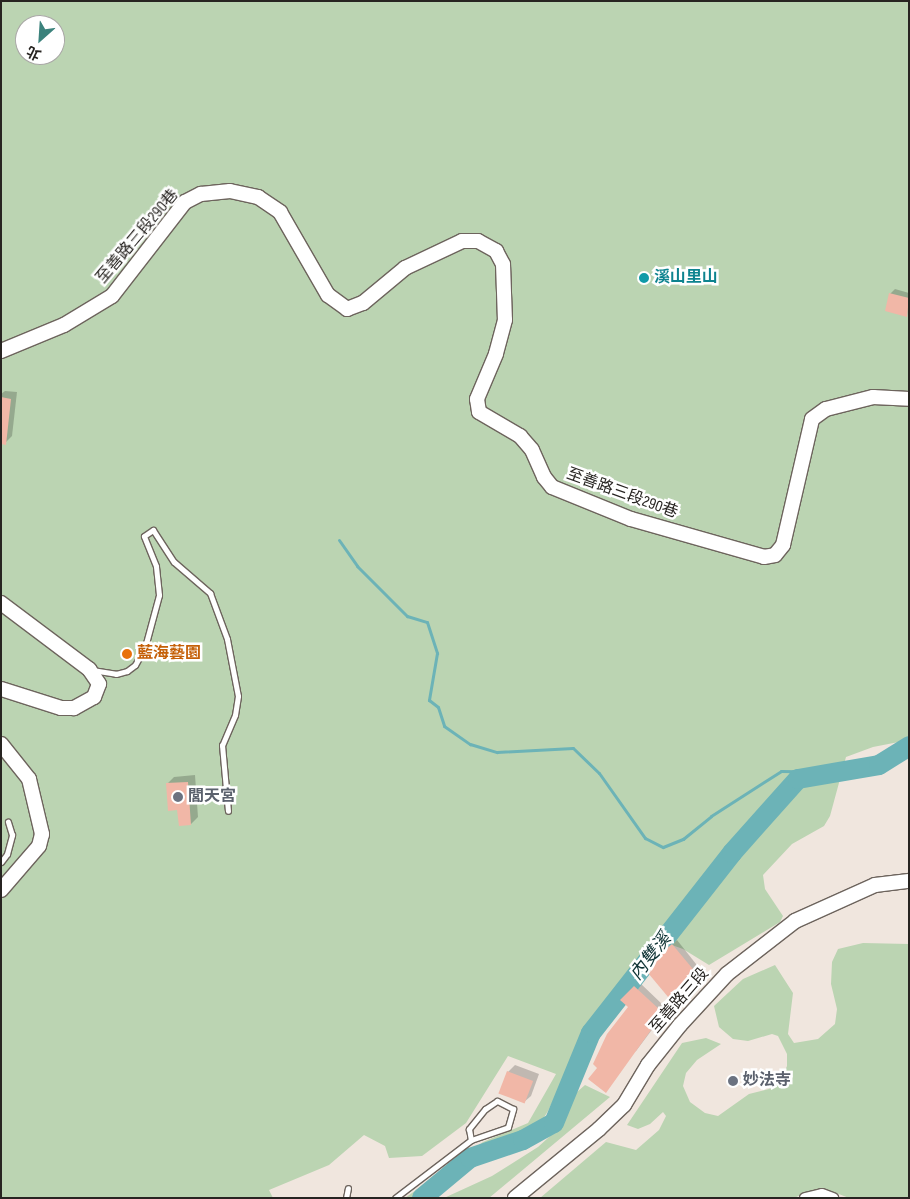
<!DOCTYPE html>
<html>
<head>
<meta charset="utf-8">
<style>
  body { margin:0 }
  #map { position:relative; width:910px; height:1199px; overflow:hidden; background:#f0e6de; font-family:"Sofia Sans Condensed","Noto Sans TC",sans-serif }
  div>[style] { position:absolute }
  .green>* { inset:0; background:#bbd4b2 }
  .shadow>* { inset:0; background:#0003 }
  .stream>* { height:3px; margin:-1.5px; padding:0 1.5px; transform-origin:1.5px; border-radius:1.5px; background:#6cb3b7 }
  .river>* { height:20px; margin:-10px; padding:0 10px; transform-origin:10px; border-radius:10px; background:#6cb3b7 }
  .building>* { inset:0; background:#f1b7a7; transform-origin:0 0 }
  .roads { filter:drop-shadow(1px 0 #6d645d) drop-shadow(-1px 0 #6d645d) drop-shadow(0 1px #6d645d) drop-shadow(0 -1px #6d645d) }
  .lane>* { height:5px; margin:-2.5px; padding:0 2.5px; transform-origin:2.5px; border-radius:2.5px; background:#fff }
  .street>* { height:10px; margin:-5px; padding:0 5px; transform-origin:5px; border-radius:5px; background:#fff }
  .secondary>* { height:14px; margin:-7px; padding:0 7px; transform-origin:7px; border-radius:7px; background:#fff }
  .dots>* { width:14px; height:14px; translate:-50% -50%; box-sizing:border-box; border:2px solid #fff; border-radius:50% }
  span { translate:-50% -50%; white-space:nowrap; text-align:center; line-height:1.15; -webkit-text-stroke:5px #fff; paint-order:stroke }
  .street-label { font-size:16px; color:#272421 }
  .culture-label { font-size:16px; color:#0d838f; font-weight:700 }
  .left { translate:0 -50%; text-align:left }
  .food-label { font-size:16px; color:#c56008; font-weight:700 }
  .worship-label { font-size:16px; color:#5b616d; font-weight:700 }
  .water-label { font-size:18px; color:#0f3335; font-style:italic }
  .frame { position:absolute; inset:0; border:2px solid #272421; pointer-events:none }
  .north { position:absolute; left:15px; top:15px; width:50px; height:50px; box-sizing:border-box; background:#fff; border:1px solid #a9a7a6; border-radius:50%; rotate:206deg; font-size:14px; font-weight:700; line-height:20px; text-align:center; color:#272421 }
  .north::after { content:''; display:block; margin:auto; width:18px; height:22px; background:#3b827c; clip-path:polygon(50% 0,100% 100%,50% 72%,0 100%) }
</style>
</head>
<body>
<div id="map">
  <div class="green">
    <div style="clip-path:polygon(evenodd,1px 1px,909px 1px,909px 740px,873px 747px,846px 757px,830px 816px,824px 826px,792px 844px,763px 875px,765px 889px,783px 916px,780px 922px,709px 965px,683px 949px,658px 940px,588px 1028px,548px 1111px,531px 1138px,513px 1152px,456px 1171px,411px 1198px,405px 1198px,483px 1142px,528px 1123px,556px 1074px,508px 1056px,466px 1123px,422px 1156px,389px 1158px,385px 1146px,364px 1135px,329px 1165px,269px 1190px,273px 1198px,1px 1198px,1px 1px,25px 25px,55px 25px,55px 55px,25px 55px,25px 25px)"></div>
    <div style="clip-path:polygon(863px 943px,909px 944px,909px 1198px,849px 1198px,826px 1189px,812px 1190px,794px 1198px,540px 1198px,606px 1142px,636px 1150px,659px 1130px,666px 1116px,663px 1112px,650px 1124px,638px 1129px,627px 1125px,682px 1043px,706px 1038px,721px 1044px,697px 1060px,686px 1073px,683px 1086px,690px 1102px,705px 1113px,718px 1116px,749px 1094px,769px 1089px,781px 1080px,787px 1066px,787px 1054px,778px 1036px,772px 1034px,748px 1041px,733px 1039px,719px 1027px,714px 1006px,743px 979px,775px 965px,793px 993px,788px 1034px,794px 1043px,818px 1039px,835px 1024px,837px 1009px,831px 984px,832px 962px,838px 949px)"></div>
    <div style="clip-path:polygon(585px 1085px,610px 1097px,489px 1198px,444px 1198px,492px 1176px,538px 1147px,559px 1128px,577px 1092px)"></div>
  </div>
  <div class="shadow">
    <div style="clip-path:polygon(895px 289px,909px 293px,907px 316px,890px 294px)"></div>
    <div style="clip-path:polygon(5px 391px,17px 392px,12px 436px,5px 443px,1px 443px,1px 394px)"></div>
    <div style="clip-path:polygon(195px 775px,198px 817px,191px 824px,180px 824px,179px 809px,167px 784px,174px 777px)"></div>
    <div style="clip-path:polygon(677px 940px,700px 969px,696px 973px,649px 963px)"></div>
    <div style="clip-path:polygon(639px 982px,663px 1005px,651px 1017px,657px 1023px,636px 1051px,599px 1068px,629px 1007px,622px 1000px)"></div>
    <div style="clip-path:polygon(515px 1065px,539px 1074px,531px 1096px,524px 1102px,508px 1072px)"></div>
  </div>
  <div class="stream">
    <div style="left:339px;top:540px;width:32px;rotate:55deg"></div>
    <div style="left:357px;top:566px;width:71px;rotate:45deg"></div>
    <div style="left:407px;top:616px;width:21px;rotate:17deg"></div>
    <div style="left:427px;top:622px;width:33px;rotate:72deg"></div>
    <div style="left:437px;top:653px;width:48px;rotate:99.7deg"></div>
    <div style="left:429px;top:700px;width:11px;rotate:38deg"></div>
    <div style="left:438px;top:707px;width:20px;rotate:72deg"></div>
    <div style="left:444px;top:726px;width:32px;rotate:35deg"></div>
    <div style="left:470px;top:744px;width:28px;rotate:17deg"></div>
    <div style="left:497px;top:752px;width:76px;rotate:-3deg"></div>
    <div style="left:573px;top:748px;width:36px;rotate:44deg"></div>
    <div style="left:599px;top:773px;width:80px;rotate:54.7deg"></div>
    <div style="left:645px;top:838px;width:20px;rotate:27deg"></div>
    <div style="left:663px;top:847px;width:22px;rotate:-22deg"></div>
    <div style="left:683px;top:839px;width:36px;rotate:-39deg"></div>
    <div style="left:711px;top:816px;width:83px;rotate:-32.7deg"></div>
    <div style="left:781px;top:771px;width:60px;rotate:1deg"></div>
  </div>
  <div class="river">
    <div style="left:422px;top:1198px;width:62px;rotate:-39.8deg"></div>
    <div style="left:470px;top:1158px;width:56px;rotate:-18.8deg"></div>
    <div style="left:523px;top:1140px;width:35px;rotate:-29deg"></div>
    <div style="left:554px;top:1123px;width:97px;rotate:-67.7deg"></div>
    <div style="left:591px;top:1033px;width:229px;rotate:-51.9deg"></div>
    <div style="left:732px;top:853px;width:99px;rotate:-48.3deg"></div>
    <div style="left:798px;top:779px;width:82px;rotate:-9.8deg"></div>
    <div style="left:879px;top:765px;width:36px;rotate:-32deg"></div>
  </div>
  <div class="building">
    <div style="clip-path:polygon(889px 293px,909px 298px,907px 317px,885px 311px)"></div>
    <div style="clip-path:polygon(1px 397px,11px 399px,6px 445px,1px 444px)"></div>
    <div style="clip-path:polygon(188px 782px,191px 825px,179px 826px,177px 810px,168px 811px,166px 783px)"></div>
    <div style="left:672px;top:944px;width:39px;height:37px;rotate:50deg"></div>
    <div style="clip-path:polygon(634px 986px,660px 1010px,645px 1025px,651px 1030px,606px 1093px,588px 1079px,597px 1068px,593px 1064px,607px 1034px,628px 1007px,620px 1000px)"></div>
    <div style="left:507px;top:1071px;width:28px;height:24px;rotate:21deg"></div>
  </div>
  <div class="roads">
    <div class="lane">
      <div style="left:92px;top:670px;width:24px;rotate:9deg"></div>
      <div style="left:116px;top:674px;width:11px;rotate:-15deg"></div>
      <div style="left:127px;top:671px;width:10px;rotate:-37deg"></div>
      <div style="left:135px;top:665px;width:21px;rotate:-61deg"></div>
      <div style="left:145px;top:647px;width:54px;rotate:-74.9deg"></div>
      <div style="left:159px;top:595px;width:29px;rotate:-96deg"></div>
      <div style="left:156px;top:566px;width:32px;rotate:-112deg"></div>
      <div style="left:144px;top:536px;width:11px;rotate:-34deg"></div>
      <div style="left:153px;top:530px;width:38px;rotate:57deg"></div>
      <div style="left:174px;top:562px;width:48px;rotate:40.7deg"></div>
      <div style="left:210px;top:593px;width:49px;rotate:69.7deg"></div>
      <div style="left:227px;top:639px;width:58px;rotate:79.1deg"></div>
      <div style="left:238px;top:696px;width:19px;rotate:99deg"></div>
      <div style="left:235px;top:715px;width:33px;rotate:113deg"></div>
      <div style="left:222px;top:745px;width:66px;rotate:84.8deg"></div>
      <div style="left:1px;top:862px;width:10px;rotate:-53deg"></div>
      <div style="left:7px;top:854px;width:20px;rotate:-75deg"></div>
      <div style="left:12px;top:835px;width:14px;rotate:-107deg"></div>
      <div style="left:346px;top:1198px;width:10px;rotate:-79deg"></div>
      <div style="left:395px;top:1198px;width:96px;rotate:-37.3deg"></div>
      <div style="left:471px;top:1140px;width:39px;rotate:-19deg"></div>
      <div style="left:508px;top:1127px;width:19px;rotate:-74deg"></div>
      <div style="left:513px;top:1109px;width:18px;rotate:-153deg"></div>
      <div style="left:497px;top:1101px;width:14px;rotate:146deg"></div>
      <div style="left:485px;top:1109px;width:26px;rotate:129deg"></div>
      <div style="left:469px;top:1129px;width:11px;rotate:80deg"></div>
    </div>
    <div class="street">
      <div style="left:805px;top:1198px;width:17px;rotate:-13deg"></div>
      <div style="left:822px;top:1194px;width:12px;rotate:20deg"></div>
    </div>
    <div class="secondary">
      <div style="left:1px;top:351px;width:68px;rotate:-22.4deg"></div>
      <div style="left:64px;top:325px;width:56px;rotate:-31.1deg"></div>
      <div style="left:112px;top:296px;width:119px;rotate:-52.2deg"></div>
      <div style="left:185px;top:202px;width:18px;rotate:-27deg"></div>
      <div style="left:201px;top:194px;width:29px;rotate:-6deg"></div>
      <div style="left:230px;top:191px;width:29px;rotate:12deg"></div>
      <div style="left:258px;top:197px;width:27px;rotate:34deg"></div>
      <div style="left:280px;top:212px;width:96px;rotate:60deg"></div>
      <div style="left:328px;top:295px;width:24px;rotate:36deg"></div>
      <div style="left:347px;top:309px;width:17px;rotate:-21deg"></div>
      <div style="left:363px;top:303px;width:55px;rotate:-39.8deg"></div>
      <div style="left:405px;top:268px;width:63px;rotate:-25.3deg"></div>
      <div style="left:462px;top:241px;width:16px"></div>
      <div style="left:478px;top:241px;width:21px;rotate:29deg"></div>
      <div style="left:496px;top:251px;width:15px;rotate:62deg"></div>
      <div style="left:503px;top:264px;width:56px;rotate:88deg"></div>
      <div style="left:505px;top:320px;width:35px;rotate:105deg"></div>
      <div style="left:496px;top:354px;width:49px;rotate:112.9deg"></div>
      <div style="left:477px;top:399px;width:13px;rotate:81deg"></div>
      <div style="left:479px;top:412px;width:48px;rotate:30.3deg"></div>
      <div style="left:520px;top:436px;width:18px;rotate:49deg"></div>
      <div style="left:532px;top:450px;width:30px;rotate:66deg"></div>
      <div style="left:544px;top:477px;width:13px;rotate:51deg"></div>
      <div style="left:552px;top:487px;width:85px;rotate:22.1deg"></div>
      <div style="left:631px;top:519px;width:138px;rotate:15.9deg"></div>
      <div style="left:764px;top:557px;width:11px;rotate:-10deg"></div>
      <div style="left:775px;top:555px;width:13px;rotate:-51deg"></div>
      <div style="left:783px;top:545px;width:129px;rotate:-77deg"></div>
      <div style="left:812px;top:419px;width:17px;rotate:-36deg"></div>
      <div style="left:826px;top:409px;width:49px;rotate:-14.3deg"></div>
      <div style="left:873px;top:397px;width:36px;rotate:3deg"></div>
      <div style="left:1px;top:603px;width:110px;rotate:36.9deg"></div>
      <div style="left:89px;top:669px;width:18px;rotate:56deg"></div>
      <div style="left:99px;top:684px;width:14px;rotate:111deg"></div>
      <div style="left:94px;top:697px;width:23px;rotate:151deg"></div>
      <div style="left:74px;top:708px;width:13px;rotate:180deg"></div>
      <div style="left:61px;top:708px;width:63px;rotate:-162.4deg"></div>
      <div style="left:1px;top:744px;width:45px;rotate:51.3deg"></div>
      <div style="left:29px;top:779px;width:57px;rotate:76.7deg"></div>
      <div style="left:42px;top:834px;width:12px;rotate:104deg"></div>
      <div style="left:39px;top:846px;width:58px;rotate:130.8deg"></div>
      <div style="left:515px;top:1198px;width:109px;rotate:-39.4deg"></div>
      <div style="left:599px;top:1129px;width:35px;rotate:-44deg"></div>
      <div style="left:624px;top:1105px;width:47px;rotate:-59deg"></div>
      <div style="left:648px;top:1065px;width:51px;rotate:-51.3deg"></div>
      <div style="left:680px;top:1025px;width:69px;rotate:-47.3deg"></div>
      <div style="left:727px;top:974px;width:86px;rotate:-37.9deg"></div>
      <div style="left:795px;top:921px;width:88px;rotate:-24.2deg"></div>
      <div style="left:875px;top:885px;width:34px;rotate:-7deg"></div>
    </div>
  </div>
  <div class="dots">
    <div style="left:644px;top:278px;background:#0f9aa8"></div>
    <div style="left:127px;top:654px;background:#e8710a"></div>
    <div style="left:178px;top:797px;background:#6b7280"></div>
    <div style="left:733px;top:1081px;background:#6b7280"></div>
  </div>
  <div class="street-label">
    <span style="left:138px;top:237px;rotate:-50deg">至善路三段290巷</span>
    <span style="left:622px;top:494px;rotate:20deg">至善路三段290巷</span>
    <span style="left:680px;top:1001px;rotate:-49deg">至善路三段</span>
  </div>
  <div class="culture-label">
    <span class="left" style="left:654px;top:278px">溪山里山</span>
  </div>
  <div class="food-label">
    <span class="left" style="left:137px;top:654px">藍海藝園</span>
  </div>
  <div class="worship-label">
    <span class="left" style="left:188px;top:797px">閭天宮</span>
    <span class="left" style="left:743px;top:1081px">妙法寺</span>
  </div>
  <div class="water-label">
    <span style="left:651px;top:957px;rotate:-52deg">內雙溪</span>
  </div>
  <div class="frame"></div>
  <div class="north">北</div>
</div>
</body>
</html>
